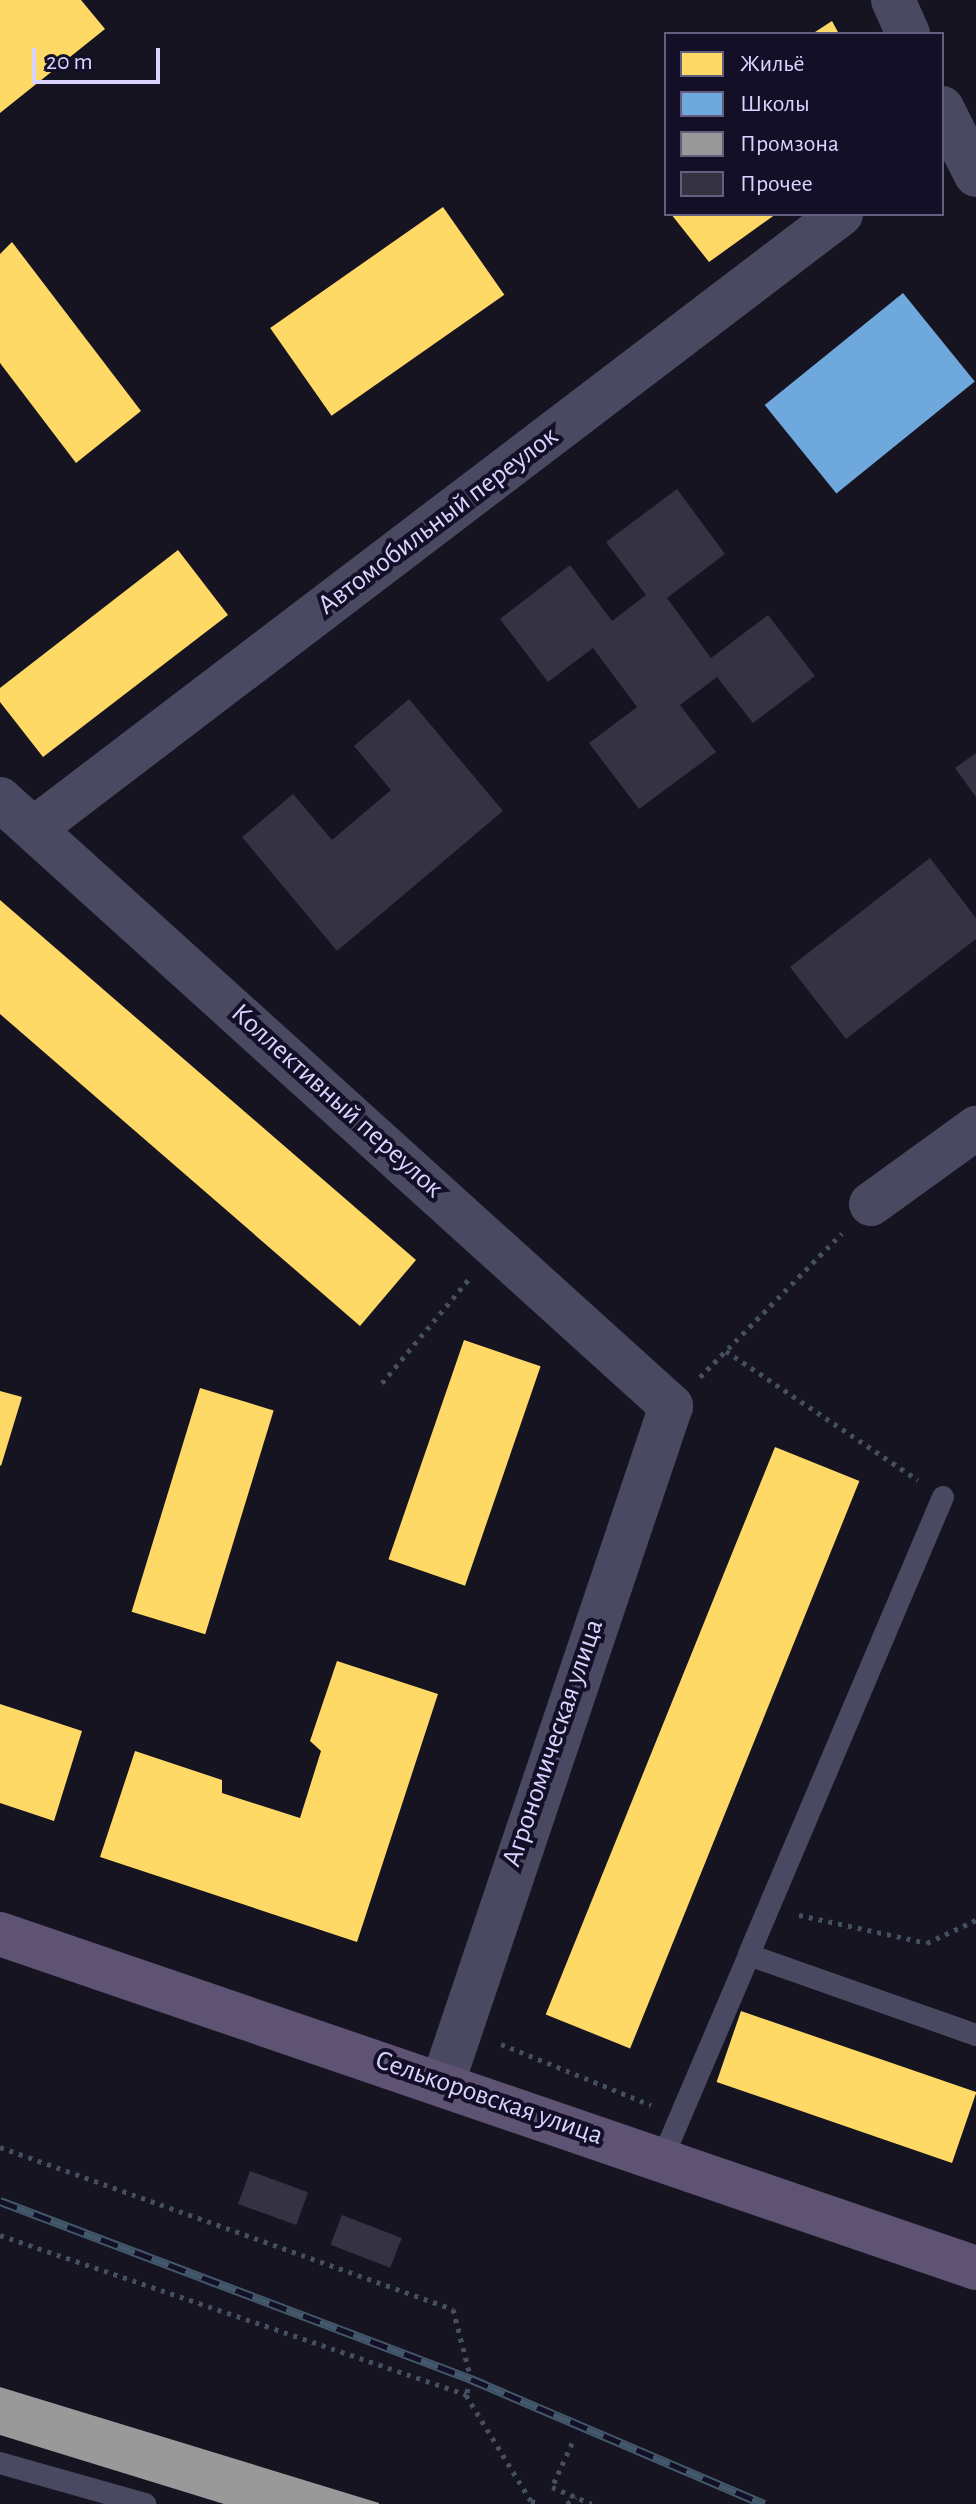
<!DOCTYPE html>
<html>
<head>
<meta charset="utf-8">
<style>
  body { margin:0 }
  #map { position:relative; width:976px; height:2504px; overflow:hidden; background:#161421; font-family:"Alegreya Sans",sans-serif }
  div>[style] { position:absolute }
  .homes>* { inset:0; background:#ffd966; transform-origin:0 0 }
  .schools>* { inset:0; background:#6fa8dc; transform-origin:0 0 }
  .industry>* { inset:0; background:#999 }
  .building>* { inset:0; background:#343243; transform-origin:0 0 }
  .path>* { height:5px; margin-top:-2.5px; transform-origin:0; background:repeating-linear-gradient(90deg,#44505f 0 4px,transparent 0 10px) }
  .service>* { height:22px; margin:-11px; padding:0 11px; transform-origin:11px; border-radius:11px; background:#4a4962 }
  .minor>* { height:44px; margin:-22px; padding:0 22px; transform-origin:22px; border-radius:22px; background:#4a4962 }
  .primary>* { height:44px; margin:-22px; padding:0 22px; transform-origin:22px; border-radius:22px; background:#5e5373 }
  .rail>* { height:9px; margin-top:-4.5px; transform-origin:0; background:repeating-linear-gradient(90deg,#130f26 0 18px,#43596b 0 36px); box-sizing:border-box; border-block:2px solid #43596b }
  span { translate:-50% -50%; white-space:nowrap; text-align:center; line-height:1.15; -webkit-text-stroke:8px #130f26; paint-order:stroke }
  .street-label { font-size:28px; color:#d9d4ff }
  .legend { position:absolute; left:664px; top:32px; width:280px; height:184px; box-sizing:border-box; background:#130f26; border:2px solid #625e7d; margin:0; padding:10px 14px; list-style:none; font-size:24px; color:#d9d4ff }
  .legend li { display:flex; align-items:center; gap:16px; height:40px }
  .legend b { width:40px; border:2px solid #625e7d }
  .scale { position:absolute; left:32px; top:48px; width:128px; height:36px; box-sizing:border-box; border:4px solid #d9d4ff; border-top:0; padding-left:10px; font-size:24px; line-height:28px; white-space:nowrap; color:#d9d4ff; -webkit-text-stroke:6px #130f26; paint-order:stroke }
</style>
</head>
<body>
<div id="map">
  <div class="homes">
    <div style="clip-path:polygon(0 0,81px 0,105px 29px,0 113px)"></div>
    <div style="clip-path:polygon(832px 21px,839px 34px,812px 34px)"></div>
    <div style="left:443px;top:207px;width:107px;height:211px;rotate:55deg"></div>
    <div style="clip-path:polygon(671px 214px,776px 214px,709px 262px)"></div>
    <div style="clip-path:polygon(12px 242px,141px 411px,76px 463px,0 363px,0 254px)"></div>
    <div style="clip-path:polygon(178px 550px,228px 615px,43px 757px,0 702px,0 688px)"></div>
    <div style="clip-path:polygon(0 900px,416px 1260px,360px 1326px,0 1014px)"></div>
    <div style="left:464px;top:1340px;width:81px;height:232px;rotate:19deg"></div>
    <div style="left:200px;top:1388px;width:77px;height:234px;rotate:17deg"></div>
    <div style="clip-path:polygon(0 1391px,22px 1397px,1px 1466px,0 1465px)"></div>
    <div style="left:775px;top:1447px;width:91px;height:612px;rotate:22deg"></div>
    <div style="clip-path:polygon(337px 1661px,438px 1694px,357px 1942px,100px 1857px,135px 1751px,222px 1780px,222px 1793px,300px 1818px,321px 1751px,310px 1741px)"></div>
    <div style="clip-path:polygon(0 1704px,82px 1731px,54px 1821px,0 1803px)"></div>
    <div style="left:741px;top:2011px;width:249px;height:75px;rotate:19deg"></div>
  </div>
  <div class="schools">
    <div style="left:903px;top:293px;width:114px;height:178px;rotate:51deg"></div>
  </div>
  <div class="industry">
    <div style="clip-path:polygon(0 2387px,379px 2503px,379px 2504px,224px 2504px,0 2435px)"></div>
  </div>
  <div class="building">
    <div style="clip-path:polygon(677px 489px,725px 554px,667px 598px,711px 658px,768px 615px,815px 676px,753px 723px,717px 677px,680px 705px,716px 752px,639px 809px,589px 743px,637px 707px,593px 648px,548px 682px,500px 619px,570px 565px,612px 621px,646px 595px,606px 542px)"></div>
    <div style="clip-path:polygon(409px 699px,503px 811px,337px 951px,242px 837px,293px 794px,332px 840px,391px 790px,354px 746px)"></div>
    <div style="clip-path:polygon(976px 753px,976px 797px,955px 768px)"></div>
    <div style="clip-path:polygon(930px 858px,976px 918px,976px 939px,846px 1039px,790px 967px)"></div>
    <div style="left:250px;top:2171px;width:62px;height:35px;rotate:20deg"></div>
    <div style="left:342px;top:2215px;width:64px;height:32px;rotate:21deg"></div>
  </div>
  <div class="path">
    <div style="left:726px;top:1351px;width:231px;rotate:33.9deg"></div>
    <div style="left:700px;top:1377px;width:202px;rotate:-45.4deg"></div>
    <div style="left:382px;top:1383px;width:136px;rotate:-50.1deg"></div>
    <div style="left:799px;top:1915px;width:131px;rotate:12.3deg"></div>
    <div style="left:927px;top:1943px;width:54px;rotate:-25.1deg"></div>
    <div style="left:501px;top:2044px;width:162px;rotate:22.1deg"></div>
    <div style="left:0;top:2147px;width:481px;rotate:19.7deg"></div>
    <div style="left:453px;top:2309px;width:72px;rotate:75.6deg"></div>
    <div style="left:471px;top:2379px;width:17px;rotate:107deg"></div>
    <div style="left:466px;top:2395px;width:124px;rotate:58.5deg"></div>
    <div style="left:531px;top:2501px;width:9px;rotate:18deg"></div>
    <div style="left:0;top:2235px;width:493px;rotate:18.9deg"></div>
    <div style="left:572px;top:2443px;width:48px;rotate:114.4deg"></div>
    <div style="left:552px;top:2487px;width:43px;rotate:23deg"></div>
    <div style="left:567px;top:2504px;width:11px;rotate:-38deg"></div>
  </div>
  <div class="service">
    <div style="left:943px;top:1497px;width:497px;rotate:113deg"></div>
    <div style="left:749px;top:1955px;width:241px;rotate:19.4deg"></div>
    <div style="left:663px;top:2157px;width:220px;rotate:-66.9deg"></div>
    <div style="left:0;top:2463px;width:151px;rotate:15.8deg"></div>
  </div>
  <div class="minor">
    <div style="left:893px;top:0;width:37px;rotate:66deg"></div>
    <div style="left:942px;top:108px;width:75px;rotate:63.1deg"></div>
    <div style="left:0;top:799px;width:905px;rotate:42.13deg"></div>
    <div style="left:671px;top:1406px;width:713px;rotate:108.64deg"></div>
    <div style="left:36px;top:827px;width:1012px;rotate:-37.29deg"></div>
    <div style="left:871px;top:1204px;width:130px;rotate:-35.9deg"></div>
  </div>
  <div class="primary">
    <div style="left:0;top:1934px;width:1032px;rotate:18.89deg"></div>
  </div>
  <div class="rail">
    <div style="left:0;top:2201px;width:504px;rotate:20.7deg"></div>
    <div style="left:471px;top:2379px;width:319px;rotate:23.1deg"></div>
  </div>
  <div class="street-label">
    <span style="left:438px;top:521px;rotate:-37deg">Автомобильный переулок</span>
    <span style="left:337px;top:1101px;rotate:42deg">Коллективный переулок</span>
    <span style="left:553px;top:1743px;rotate:-71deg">Агрономическая улица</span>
    <span style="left:489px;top:2098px;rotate:19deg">Селькоровская улица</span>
  </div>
  <ul class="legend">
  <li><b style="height:22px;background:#ffd966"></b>Жильё</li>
  <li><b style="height:22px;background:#6fa8dc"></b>Школы</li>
  <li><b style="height:22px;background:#999"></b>Промзона</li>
  <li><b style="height:22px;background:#343243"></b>Прочее</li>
  </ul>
  <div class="scale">20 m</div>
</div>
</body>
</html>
